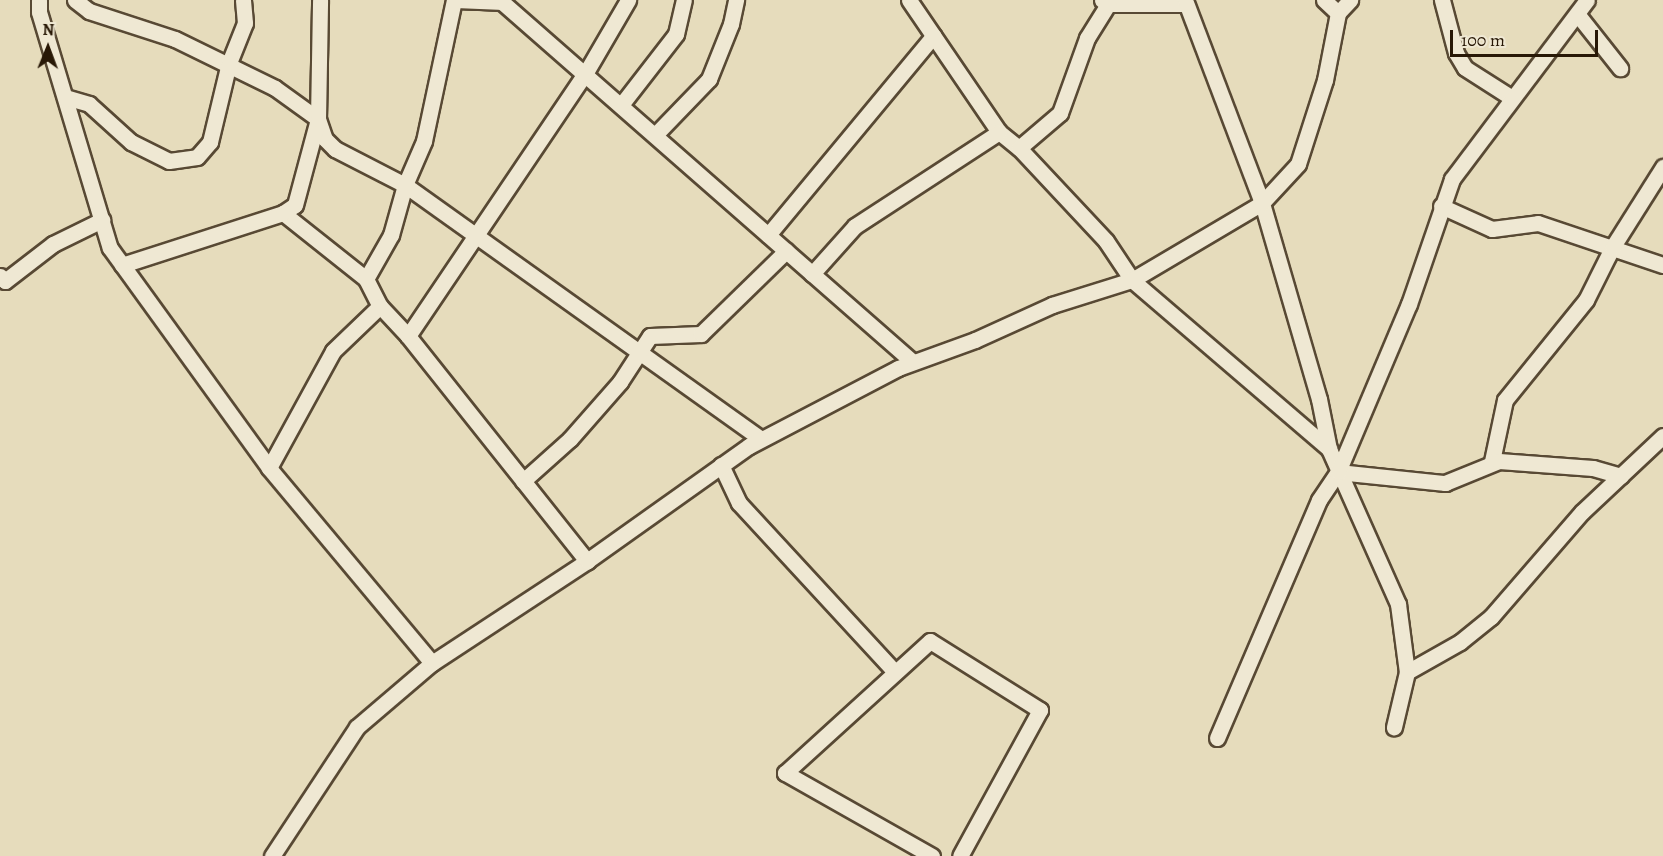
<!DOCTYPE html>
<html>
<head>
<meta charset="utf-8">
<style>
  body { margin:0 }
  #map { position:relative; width:1663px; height:856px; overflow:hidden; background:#e6dcbc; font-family:Alegreya,serif }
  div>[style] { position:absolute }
  .roads { filter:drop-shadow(2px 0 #584934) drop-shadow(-2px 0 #584934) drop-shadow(0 2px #584934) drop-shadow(0 -2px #584934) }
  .minor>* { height:15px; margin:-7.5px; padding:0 7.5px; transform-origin:7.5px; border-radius:7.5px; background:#efe8d3 }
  span { translate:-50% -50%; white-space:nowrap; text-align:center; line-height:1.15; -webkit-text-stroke:5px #efe8d3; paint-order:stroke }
  .north { position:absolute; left:18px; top:18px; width:60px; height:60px; -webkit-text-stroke:4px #efe8d3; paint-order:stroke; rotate:1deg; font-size:16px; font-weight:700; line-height:24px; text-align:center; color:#281806 }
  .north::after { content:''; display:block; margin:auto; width:21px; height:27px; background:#281806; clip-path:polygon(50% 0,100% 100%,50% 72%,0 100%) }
  .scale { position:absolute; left:1450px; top:30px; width:148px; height:27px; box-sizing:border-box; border:3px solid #281806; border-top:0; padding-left:8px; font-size:18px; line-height:21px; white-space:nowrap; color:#281806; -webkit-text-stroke:4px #efe8d3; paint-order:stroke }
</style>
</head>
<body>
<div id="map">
  <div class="roads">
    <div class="minor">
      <div style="left:39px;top:0;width:12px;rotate:90deg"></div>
      <div style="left:39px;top:12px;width:246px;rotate:73.3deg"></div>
      <div style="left:110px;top:248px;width:271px;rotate:54.1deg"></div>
      <div style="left:269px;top:468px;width:254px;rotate:50.1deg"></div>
      <div style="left:75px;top:0;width:18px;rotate:38deg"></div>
      <div style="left:89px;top:11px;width:90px;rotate:18deg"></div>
      <div style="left:175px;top:39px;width:111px;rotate:26.1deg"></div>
      <div style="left:275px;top:88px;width:53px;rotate:35.8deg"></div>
      <div style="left:318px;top:119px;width:21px;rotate:71deg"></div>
      <div style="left:325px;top:139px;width:14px;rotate:45deg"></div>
      <div style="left:335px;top:149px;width:79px;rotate:27.2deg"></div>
      <div style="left:405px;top:185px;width:437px;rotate:35.5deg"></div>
      <div style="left:457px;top:0;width:45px;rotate:2.5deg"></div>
      <div style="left:502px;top:2px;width:546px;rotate:41.22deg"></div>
      <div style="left:909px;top:0;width:160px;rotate:55.7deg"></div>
      <div style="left:999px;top:132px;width:26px;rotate:39deg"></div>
      <div style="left:1019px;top:148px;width:127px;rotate:46.9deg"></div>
      <div style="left:1106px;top:241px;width:47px;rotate:56.3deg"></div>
      <div style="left:1132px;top:280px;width:260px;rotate:40.6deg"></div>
      <div style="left:1102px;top:0;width:7px;rotate:34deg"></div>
      <div style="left:1108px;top:4px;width:78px"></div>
      <div style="left:1185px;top:0;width:217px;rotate:69.2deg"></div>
      <div style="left:1262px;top:203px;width:204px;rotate:73.8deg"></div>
      <div style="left:1319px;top:399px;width:51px;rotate:78.7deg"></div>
      <div style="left:1329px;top:449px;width:170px;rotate:66deg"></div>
      <div style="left:1398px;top:604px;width:69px;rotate:82.5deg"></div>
      <div style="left:1407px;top:672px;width:57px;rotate:103.3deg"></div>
      <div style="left:1324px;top:0;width:19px;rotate:43deg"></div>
      <div style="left:1442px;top:0;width:55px;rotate:75.2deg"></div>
      <div style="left:1456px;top:53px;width:17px;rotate:59deg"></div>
      <div style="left:1465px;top:68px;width:56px;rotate:32.6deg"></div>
      <div style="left:1578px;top:15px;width:68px;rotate:51.6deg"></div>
      <div style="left:65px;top:97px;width:25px;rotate:16deg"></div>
      <div style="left:89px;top:104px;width:57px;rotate:42.1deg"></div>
      <div style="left:131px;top:142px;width:42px;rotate:26.6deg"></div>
      <div style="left:169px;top:161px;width:28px;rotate:-8deg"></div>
      <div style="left:197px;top:157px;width:20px;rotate:-49deg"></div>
      <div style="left:210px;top:142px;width:81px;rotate:-76.5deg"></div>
      <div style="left:229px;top:63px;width:43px;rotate:-68.2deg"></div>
      <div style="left:245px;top:23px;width:23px;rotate:-95deg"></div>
      <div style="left:621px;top:105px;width:90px;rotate:-52.2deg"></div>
      <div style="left:676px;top:34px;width:35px;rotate:-77deg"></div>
      <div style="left:655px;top:135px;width:78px;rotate:-46deg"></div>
      <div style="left:709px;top:79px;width:59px;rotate:-68.2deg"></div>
      <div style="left:731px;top:24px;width:25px;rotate:-78deg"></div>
      <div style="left:1019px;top:148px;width:54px;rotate:-40.5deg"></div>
      <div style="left:1060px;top:113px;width:80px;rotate:-70.2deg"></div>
      <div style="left:1087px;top:38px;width:40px;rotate:-58deg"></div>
      <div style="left:1441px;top:206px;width:56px;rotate:24.3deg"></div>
      <div style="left:1492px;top:229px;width:46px;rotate:-7.4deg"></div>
      <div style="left:1538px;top:223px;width:132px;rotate:18.6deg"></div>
      <div style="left:283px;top:213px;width:106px;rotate:38.5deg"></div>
      <div style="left:366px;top:279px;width:30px;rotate:63deg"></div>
      <div style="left:380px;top:306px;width:41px;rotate:47deg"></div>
      <div style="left:408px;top:336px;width:288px;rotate:51.5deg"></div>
      <div style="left:768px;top:235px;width:259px;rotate:-50.3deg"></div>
      <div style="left:122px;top:265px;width:169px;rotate:-17.9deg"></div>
      <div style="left:283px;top:213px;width:14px;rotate:-34deg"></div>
      <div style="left:295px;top:205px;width:89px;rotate:-75deg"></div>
      <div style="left:318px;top:119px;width:119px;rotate:-89deg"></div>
      <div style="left:812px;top:274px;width:64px;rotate:-48.1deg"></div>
      <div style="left:855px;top:226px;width:172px;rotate:-33.1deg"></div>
      <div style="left:0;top:276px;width:7px;rotate:45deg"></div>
      <div style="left:5px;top:281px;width:61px;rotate:-37.6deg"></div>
      <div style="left:53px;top:244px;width:55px;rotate:-26.1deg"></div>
      <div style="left:366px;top:279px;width:51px;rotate:-60.4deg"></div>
      <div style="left:391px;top:235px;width:52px;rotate:-74.4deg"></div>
      <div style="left:405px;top:185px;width:48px;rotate:-66.6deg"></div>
      <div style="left:424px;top:141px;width:144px;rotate:-78deg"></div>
      <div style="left:408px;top:336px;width:316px;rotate:-56deg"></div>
      <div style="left:585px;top:74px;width:86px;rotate:-59.8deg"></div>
      <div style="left:1492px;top:461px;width:62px;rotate:-78deg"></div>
      <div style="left:1505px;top:400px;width:129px;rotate:-51deg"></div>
      <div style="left:1586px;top:300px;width:58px;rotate:-63.4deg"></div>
      <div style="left:1612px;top:248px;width:96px;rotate:-57.8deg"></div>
      <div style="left:721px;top:465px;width:42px;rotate:64.7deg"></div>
      <div style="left:739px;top:503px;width:230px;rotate:47.3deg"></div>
      <div style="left:269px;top:468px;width:133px;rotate:-61.3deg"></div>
      <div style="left:333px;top:351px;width:65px;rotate:-43.8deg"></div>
      <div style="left:1338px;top:472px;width:108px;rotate:5.9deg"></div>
      <div style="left:1445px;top:483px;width:58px;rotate:-22.2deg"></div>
      <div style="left:1499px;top:461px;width:94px;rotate:4.3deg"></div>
      <div style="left:1593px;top:468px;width:29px;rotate:16deg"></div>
      <div style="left:523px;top:481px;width:63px;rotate:-41.8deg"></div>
      <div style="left:570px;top:439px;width:76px;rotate:-48.7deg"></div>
      <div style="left:620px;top:382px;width:55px;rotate:-56.9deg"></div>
      <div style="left:650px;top:336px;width:51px;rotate:-2.2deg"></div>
      <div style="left:701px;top:334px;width:119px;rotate:-44.3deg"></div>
      <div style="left:1407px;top:672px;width:61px;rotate:-29.5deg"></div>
      <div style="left:1460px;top:642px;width:40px;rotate:-39deg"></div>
      <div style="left:1491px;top:617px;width:139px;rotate:-49.1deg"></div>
      <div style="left:1582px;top:512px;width:111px;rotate:-43.2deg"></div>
      <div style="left:1217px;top:738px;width:259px;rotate:-66.8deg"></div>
      <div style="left:1319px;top:500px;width:34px;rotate:-56deg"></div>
      <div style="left:1338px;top:472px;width:182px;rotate:-67.1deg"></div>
      <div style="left:1409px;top:304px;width:132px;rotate:-71deg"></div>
      <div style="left:1452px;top:179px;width:224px;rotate:-53deg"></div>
      <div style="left:272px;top:856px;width:154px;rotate:-56.6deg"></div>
      <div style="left:357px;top:727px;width:99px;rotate:-40.5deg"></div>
      <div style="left:432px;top:663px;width:186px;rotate:-33.3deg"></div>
      <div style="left:587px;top:561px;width:199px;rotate:-35.4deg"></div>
      <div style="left:749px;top:446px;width:168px;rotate:-27.6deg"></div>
      <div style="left:898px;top:368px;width:82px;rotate:-20deg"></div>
      <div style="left:975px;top:340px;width:85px;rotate:-24.4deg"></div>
      <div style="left:1052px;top:305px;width:84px;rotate:-17.4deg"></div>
      <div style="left:1132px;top:280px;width:151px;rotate:-30.6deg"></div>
      <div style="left:1262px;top:203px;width:53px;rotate:-47.3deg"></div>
      <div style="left:1298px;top:164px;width:88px;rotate:-72.2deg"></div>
      <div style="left:1325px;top:80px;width:68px;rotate:-79deg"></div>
      <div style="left:1338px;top:13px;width:18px;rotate:-47deg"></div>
      <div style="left:932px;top:856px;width:169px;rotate:-150.5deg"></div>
      <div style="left:785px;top:773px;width:196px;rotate:-42.3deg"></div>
      <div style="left:930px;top:641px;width:130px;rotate:32.1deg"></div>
      <div style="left:1040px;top:710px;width:166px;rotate:118.7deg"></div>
    </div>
  </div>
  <div class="north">N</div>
  <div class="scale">100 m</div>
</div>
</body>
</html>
